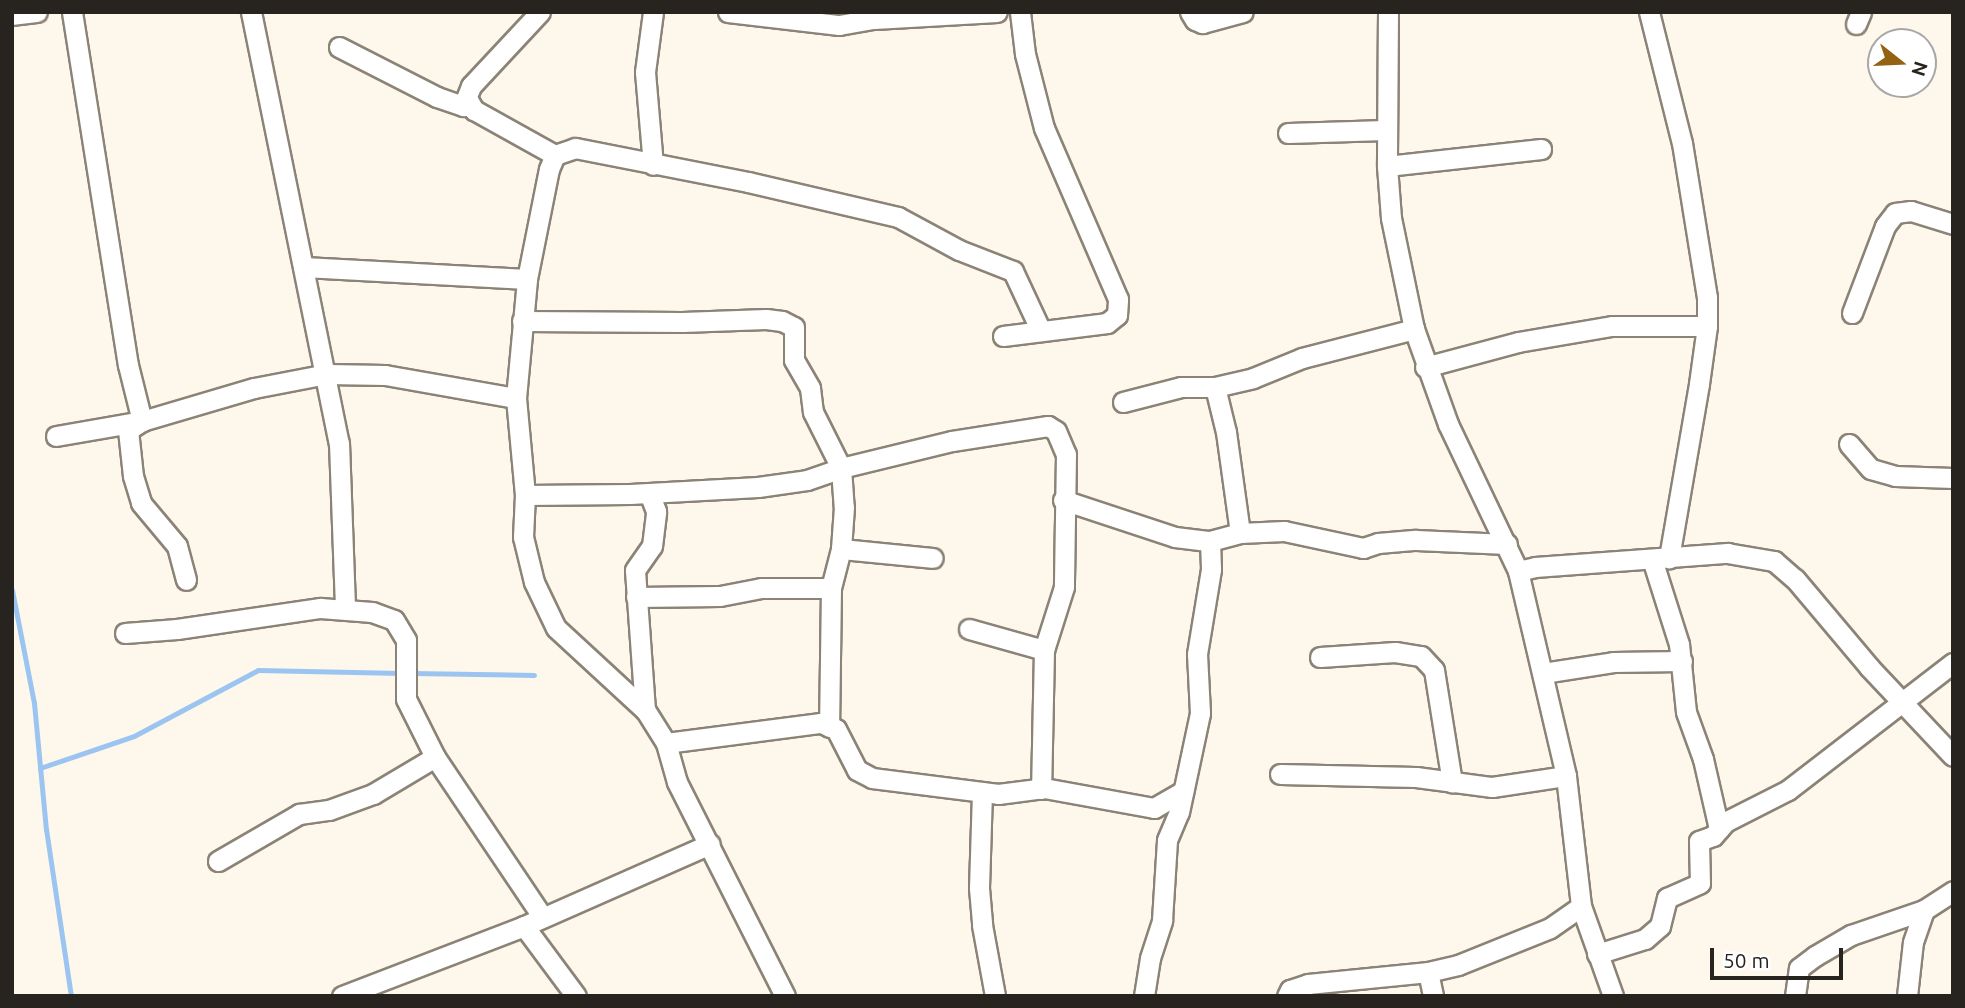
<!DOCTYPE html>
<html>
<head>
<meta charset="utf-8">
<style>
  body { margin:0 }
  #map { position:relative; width:1965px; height:1008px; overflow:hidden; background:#fef7eb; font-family:Ubuntu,sans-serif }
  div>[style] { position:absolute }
  .stream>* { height:5px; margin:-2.5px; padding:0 2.5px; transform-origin:2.5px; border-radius:2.5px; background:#9bc5f0 }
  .roads { filter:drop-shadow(2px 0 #8b8376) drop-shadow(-2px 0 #8b8376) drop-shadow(0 2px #8b8376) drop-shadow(0 -2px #8b8376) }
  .street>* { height:19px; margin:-9.5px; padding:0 9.5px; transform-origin:9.5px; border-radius:9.5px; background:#fff }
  span { translate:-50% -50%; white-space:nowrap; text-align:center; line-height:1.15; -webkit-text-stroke:5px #fff; paint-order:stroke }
  .frame { position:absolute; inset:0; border:14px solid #27231e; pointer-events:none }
  .north { position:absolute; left:1867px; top:28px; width:70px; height:70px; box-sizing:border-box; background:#fff; border:2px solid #a9a7a5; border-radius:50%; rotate:108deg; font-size:19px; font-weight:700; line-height:28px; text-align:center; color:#27231e }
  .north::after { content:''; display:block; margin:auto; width:24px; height:32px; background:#936313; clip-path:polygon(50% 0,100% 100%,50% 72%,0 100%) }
  .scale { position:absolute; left:1710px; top:948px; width:133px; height:32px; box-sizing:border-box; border:4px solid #27231e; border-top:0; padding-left:9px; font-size:21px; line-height:24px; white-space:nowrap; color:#27231e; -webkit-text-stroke:5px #fff; paint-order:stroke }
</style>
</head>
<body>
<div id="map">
  <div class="stream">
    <div style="left:12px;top:590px;width:115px;rotate:79deg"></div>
    <div style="left:34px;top:703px;width:127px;rotate:84.6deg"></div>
    <div style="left:46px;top:829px;width:169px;rotate:81.5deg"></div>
    <div style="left:411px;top:673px;width:123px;rotate:0.9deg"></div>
    <div style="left:40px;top:768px;width:99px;rotate:-18.8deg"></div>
    <div style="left:134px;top:736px;width:140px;rotate:-28deg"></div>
    <div style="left:258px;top:670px;width:143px;rotate:1.2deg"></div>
  </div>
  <div class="roads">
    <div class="street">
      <div style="left:72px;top:12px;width:357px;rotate:81deg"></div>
      <div style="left:128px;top:365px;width:58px;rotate:76deg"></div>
      <div style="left:251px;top:12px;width:440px;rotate:78.5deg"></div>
      <div style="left:339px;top:443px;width:165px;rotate:87.9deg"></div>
      <div style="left:653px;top:12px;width:61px;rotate:97.6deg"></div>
      <div style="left:645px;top:72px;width:93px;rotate:85.1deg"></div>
      <div style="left:728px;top:12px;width:112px;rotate:6.7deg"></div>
      <div style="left:839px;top:25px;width:36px;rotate:-10deg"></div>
      <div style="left:874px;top:19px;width:123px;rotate:-3.3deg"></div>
      <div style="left:1190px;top:12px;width:9px;rotate:58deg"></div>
      <div style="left:1195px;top:20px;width:8px;rotate:23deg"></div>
      <div style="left:1202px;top:23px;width:42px;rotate:-15deg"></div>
      <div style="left:1388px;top:12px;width:154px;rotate:90.4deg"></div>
      <div style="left:1387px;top:166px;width:52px;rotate:85.6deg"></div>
      <div style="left:1391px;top:218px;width:113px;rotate:78.3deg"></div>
      <div style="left:1414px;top:329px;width:101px;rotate:70.3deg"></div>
      <div style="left:1448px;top:424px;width:163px;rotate:64.5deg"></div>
      <div style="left:1518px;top:571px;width:211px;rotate:76.8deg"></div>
      <div style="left:1566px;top:776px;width:131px;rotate:83.4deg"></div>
      <div style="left:1581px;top:906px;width:96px;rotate:70.4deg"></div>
      <div style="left:1649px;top:12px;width:135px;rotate:75.9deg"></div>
      <div style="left:1682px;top:143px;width:157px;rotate:80.8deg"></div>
      <div style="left:1707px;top:298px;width:28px;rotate:90deg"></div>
      <div style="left:1707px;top:326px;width:59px;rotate:97.9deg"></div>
      <div style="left:1699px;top:384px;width:177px;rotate:99.8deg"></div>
      <div style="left:12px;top:15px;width:25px;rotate:-7deg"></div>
      <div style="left:1856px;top:24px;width:13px;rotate:-67deg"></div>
      <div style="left:339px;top:47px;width:110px;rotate:27deg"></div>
      <div style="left:437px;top:97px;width:28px;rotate:19deg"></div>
      <div style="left:463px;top:106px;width:22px;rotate:-68deg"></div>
      <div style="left:471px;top:86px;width:101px;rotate:-47deg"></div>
      <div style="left:468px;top:100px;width:12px;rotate:59deg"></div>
      <div style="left:474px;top:110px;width:93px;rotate:29.1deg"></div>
      <div style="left:1288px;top:133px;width:97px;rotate:-1.8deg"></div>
      <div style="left:1387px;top:166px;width:155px;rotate:-6.3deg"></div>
      <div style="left:304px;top:267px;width:223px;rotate:3.1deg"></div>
      <div style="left:1852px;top:313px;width:93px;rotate:-69.2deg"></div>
      <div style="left:1885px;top:226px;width:16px;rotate:-52deg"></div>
      <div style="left:1895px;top:213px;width:16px;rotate:-7deg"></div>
      <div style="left:1911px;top:211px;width:44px;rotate:17.2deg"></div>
      <div style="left:522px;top:321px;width:160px;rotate:0.4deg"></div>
      <div style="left:682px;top:322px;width:84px;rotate:-2deg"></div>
      <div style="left:766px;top:319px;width:16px;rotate:7deg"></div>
      <div style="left:782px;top:321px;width:13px;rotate:27deg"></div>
      <div style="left:794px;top:327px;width:33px;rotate:90deg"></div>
      <div style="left:794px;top:360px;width:32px;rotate:60deg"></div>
      <div style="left:810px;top:388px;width:24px;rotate:83deg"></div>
      <div style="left:813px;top:412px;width:63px;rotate:63.4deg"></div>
      <div style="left:841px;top:468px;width:39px;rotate:86deg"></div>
      <div style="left:844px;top:507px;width:42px;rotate:94.1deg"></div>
      <div style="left:841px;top:549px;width:40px;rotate:104.4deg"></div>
      <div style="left:831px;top:588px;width:139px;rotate:90.8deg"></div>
      <div style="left:1003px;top:336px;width:105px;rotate:-7.1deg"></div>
      <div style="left:1107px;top:323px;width:13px;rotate:-39deg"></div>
      <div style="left:1117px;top:315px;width:16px;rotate:-86deg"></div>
      <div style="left:1118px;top:299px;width:186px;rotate:-113.4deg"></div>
      <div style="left:1044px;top:128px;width:76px;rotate:-104.4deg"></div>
      <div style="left:1025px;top:54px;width:42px;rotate:-96.8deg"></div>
      <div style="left:1425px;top:367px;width:96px;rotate:-15deg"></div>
      <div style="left:1518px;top:342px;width:95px;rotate:-9.7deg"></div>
      <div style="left:1612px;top:326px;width:95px"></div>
      <div style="left:1215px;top:387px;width:46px;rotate:76.3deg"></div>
      <div style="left:1226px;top:432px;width:102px;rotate:82.1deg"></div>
      <div style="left:1123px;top:402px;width:60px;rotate:-14.5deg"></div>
      <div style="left:1181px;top:387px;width:34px"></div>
      <div style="left:1215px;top:387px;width:39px;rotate:-13deg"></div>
      <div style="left:1253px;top:378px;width:53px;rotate:-22.2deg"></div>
      <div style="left:1302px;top:358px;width:116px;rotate:-14.5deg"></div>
      <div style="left:142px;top:421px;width:17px;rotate:147deg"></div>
      <div style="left:128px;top:430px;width:46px;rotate:83.8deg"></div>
      <div style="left:133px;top:476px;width:28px;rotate:73deg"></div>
      <div style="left:141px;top:503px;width:56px;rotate:50.1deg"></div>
      <div style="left:177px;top:546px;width:35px;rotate:75deg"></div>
      <div style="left:56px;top:436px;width:87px;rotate:-9.9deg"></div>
      <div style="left:142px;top:421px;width:117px;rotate:-16.4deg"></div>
      <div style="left:254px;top:388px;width:74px;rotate:-10.9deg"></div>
      <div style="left:327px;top:374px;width:58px;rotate:1deg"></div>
      <div style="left:385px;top:375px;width:133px;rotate:10deg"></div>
      <div style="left:1849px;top:444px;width:33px;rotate:49deg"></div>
      <div style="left:1871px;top:469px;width:25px;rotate:16deg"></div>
      <div style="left:1895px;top:476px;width:58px;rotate:2deg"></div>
      <div style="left:525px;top:495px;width:105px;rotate:-0.5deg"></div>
      <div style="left:630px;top:494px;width:128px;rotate:-3.1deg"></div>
      <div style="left:758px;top:487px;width:49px;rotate:-8.1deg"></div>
      <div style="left:807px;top:480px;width:36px;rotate:-19deg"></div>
      <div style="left:841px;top:468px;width:114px;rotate:-13.7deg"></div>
      <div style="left:952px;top:441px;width:97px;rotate:-8.9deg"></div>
      <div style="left:1048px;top:426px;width:9px;rotate:32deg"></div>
      <div style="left:1056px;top:431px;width:25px;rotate:67deg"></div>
      <div style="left:1066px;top:454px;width:133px;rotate:90.9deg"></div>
      <div style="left:1064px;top:587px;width:66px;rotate:107.6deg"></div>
      <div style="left:1044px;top:650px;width:139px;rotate:91.2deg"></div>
      <div style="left:1063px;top:500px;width:118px;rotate:18.3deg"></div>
      <div style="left:1175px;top:537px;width:35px;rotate:7deg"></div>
      <div style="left:1210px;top:541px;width:31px;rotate:-15deg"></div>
      <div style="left:1240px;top:533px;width:44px;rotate:-2.6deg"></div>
      <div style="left:1284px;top:531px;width:81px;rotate:12.1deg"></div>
      <div style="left:1363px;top:548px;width:16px;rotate:-18deg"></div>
      <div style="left:1378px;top:543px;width:38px;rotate:-5deg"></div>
      <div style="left:1416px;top:540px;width:91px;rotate:2.5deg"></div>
      <div style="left:841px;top:549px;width:92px;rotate:5.6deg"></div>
      <div style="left:1652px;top:559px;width:89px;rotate:72.4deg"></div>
      <div style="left:1679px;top:644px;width:68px;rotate:84.1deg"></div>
      <div style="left:1686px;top:712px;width:50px;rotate:70.1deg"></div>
      <div style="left:1703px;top:759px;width:72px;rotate:77.1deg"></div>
      <div style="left:1518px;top:571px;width:17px;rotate:-13deg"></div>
      <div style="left:1535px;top:567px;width:193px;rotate:-4.2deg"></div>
      <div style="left:1727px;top:553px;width:48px;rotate:9.7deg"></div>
      <div style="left:1774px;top:561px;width:28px;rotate:41deg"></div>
      <div style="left:1795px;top:579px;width:115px;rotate:49.9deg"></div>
      <div style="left:1869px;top:667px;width:122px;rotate:46.7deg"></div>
      <div style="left:636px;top:597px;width:84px;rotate:-0.7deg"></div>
      <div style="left:720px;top:596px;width:42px;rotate:-11deg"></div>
      <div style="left:761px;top:588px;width:70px"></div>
      <div style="left:969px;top:629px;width:78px;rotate:15.6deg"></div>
      <div style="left:125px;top:633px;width:52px;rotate:-4.4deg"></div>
      <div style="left:177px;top:629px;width:145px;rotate:-8.4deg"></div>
      <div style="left:320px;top:608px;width:52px;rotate:4.4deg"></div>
      <div style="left:372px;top:612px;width:23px;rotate:20deg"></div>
      <div style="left:394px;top:620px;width:23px;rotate:59deg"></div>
      <div style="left:406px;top:640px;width:59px;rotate:90deg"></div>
      <div style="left:406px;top:699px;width:65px;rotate:63.4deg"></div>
      <div style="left:435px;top:757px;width:192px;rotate:56.1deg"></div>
      <div style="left:1320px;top:657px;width:75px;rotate:-3.8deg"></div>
      <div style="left:1395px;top:652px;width:26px;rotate:9deg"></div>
      <div style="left:1421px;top:656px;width:19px;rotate:47deg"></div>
      <div style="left:1434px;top:670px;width:114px;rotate:80.9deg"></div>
      <div style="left:1543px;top:673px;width:71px;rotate:-8.9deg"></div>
      <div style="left:1613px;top:662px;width:69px;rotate:-0.8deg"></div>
      <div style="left:645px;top:710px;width:140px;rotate:-94.1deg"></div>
      <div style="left:635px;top:570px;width:29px;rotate:-55deg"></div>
      <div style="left:652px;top:546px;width:35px;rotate:-83deg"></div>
      <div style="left:656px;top:511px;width:19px;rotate:-111deg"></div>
      <div style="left:666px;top:743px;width:156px;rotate:-7.4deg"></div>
      <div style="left:821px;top:723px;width:16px;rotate:22deg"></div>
      <div style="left:836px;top:729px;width:46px;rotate:62.9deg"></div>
      <div style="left:857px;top:770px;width:17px;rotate:28deg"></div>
      <div style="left:872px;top:778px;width:127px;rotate:7.2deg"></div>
      <div style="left:998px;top:794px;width:46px;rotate:-7.4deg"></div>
      <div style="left:1044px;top:788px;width:112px;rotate:10.3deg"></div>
      <div style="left:1154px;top:808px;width:34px;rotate:-30deg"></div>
      <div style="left:1280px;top:774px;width:136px;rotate:1.3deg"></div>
      <div style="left:1416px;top:777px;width:77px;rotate:7.5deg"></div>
      <div style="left:1492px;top:787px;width:75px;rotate:-8.5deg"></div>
      <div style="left:982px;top:792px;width:96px;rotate:91.8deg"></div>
      <div style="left:979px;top:888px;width:37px;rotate:85deg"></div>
      <div style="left:982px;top:925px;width:72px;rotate:79.6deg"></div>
      <div style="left:218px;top:861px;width:94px;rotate:-30.1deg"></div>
      <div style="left:299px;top:814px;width:30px;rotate:-8deg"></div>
      <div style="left:329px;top:810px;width:47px;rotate:-20deg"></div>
      <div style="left:373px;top:794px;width:72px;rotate:-30.8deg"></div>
      <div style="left:524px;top:926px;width:87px;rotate:53.4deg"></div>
      <div style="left:1597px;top:954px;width:50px;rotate:-17.4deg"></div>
      <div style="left:1645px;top:939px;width:20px;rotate:-41deg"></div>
      <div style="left:1660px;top:926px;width:29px;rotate:-76deg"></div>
      <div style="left:1667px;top:898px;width:36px;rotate:-24deg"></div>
      <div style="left:1700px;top:883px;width:42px;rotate:-91.4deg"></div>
      <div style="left:1699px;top:841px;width:15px;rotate:-20deg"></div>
      <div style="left:1713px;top:836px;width:18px;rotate:-49deg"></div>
      <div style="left:1725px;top:822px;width:71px;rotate:-26.9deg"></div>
      <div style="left:1788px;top:790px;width:208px;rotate:-37.6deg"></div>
      <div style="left:1428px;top:972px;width:25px;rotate:78deg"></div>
      <div style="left:342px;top:996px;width:195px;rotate:-21deg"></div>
      <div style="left:524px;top:926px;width:203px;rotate:-23.8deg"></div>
      <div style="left:785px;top:996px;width:240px;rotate:-116.8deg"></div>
      <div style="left:677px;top:782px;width:41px;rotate:-105.8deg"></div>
      <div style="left:666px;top:743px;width:39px;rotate:-122deg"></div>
      <div style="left:645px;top:710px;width:121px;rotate:-137.3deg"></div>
      <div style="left:556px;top:628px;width:51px;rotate:-115.6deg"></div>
      <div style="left:534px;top:582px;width:46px;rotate:-103.7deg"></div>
      <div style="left:523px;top:537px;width:42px;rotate:-87.3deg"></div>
      <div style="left:525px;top:495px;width:97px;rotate:-95.3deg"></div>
      <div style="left:516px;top:398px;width:120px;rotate:-84.7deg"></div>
      <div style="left:527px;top:279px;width:112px;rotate:-78.7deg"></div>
      <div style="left:549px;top:169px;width:15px;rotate:-67deg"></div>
      <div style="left:555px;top:155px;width:21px;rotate:-19deg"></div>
      <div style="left:575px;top:148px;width:176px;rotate:11.1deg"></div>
      <div style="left:748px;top:182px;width:154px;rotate:13.1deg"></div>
      <div style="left:898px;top:217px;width:69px;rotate:28.4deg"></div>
      <div style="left:959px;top:250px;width:58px;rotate:21.3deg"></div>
      <div style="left:1013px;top:271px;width:66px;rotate:65deg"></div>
      <div style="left:1144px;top:996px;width:38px;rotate:-81deg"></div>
      <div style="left:1150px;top:958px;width:40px;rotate:-72deg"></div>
      <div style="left:1162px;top:920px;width:80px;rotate:-86.4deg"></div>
      <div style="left:1167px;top:840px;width:30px;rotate:-67deg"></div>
      <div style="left:1179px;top:812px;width:101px;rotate:-78deg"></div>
      <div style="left:1200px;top:713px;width:59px;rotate:-92.9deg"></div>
      <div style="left:1197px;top:654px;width:86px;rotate:-80.6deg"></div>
      <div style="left:1211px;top:569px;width:28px;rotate:-92deg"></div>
      <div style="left:1287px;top:996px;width:7px;rotate:-63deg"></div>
      <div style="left:1290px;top:990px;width:19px;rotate:-18deg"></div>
      <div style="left:1308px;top:984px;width:121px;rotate:-5.7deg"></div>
      <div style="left:1428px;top:972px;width:31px;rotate:-13deg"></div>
      <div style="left:1458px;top:965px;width:99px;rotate:-21.9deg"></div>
      <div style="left:1550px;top:928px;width:38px;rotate:-35deg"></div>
      <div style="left:1795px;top:996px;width:28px;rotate:-82deg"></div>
      <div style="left:1799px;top:968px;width:20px;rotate:-37deg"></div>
      <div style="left:1815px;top:956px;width:42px;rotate:-30.3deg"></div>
      <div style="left:1851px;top:935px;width:77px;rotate:-18.9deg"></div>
      <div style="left:1924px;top:910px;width:35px;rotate:-33deg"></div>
      <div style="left:1907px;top:996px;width:54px;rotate:-83.7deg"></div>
      <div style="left:1913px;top:942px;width:34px;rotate:-71deg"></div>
    </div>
  </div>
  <div class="frame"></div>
  <div class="north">N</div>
  <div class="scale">50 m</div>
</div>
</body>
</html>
